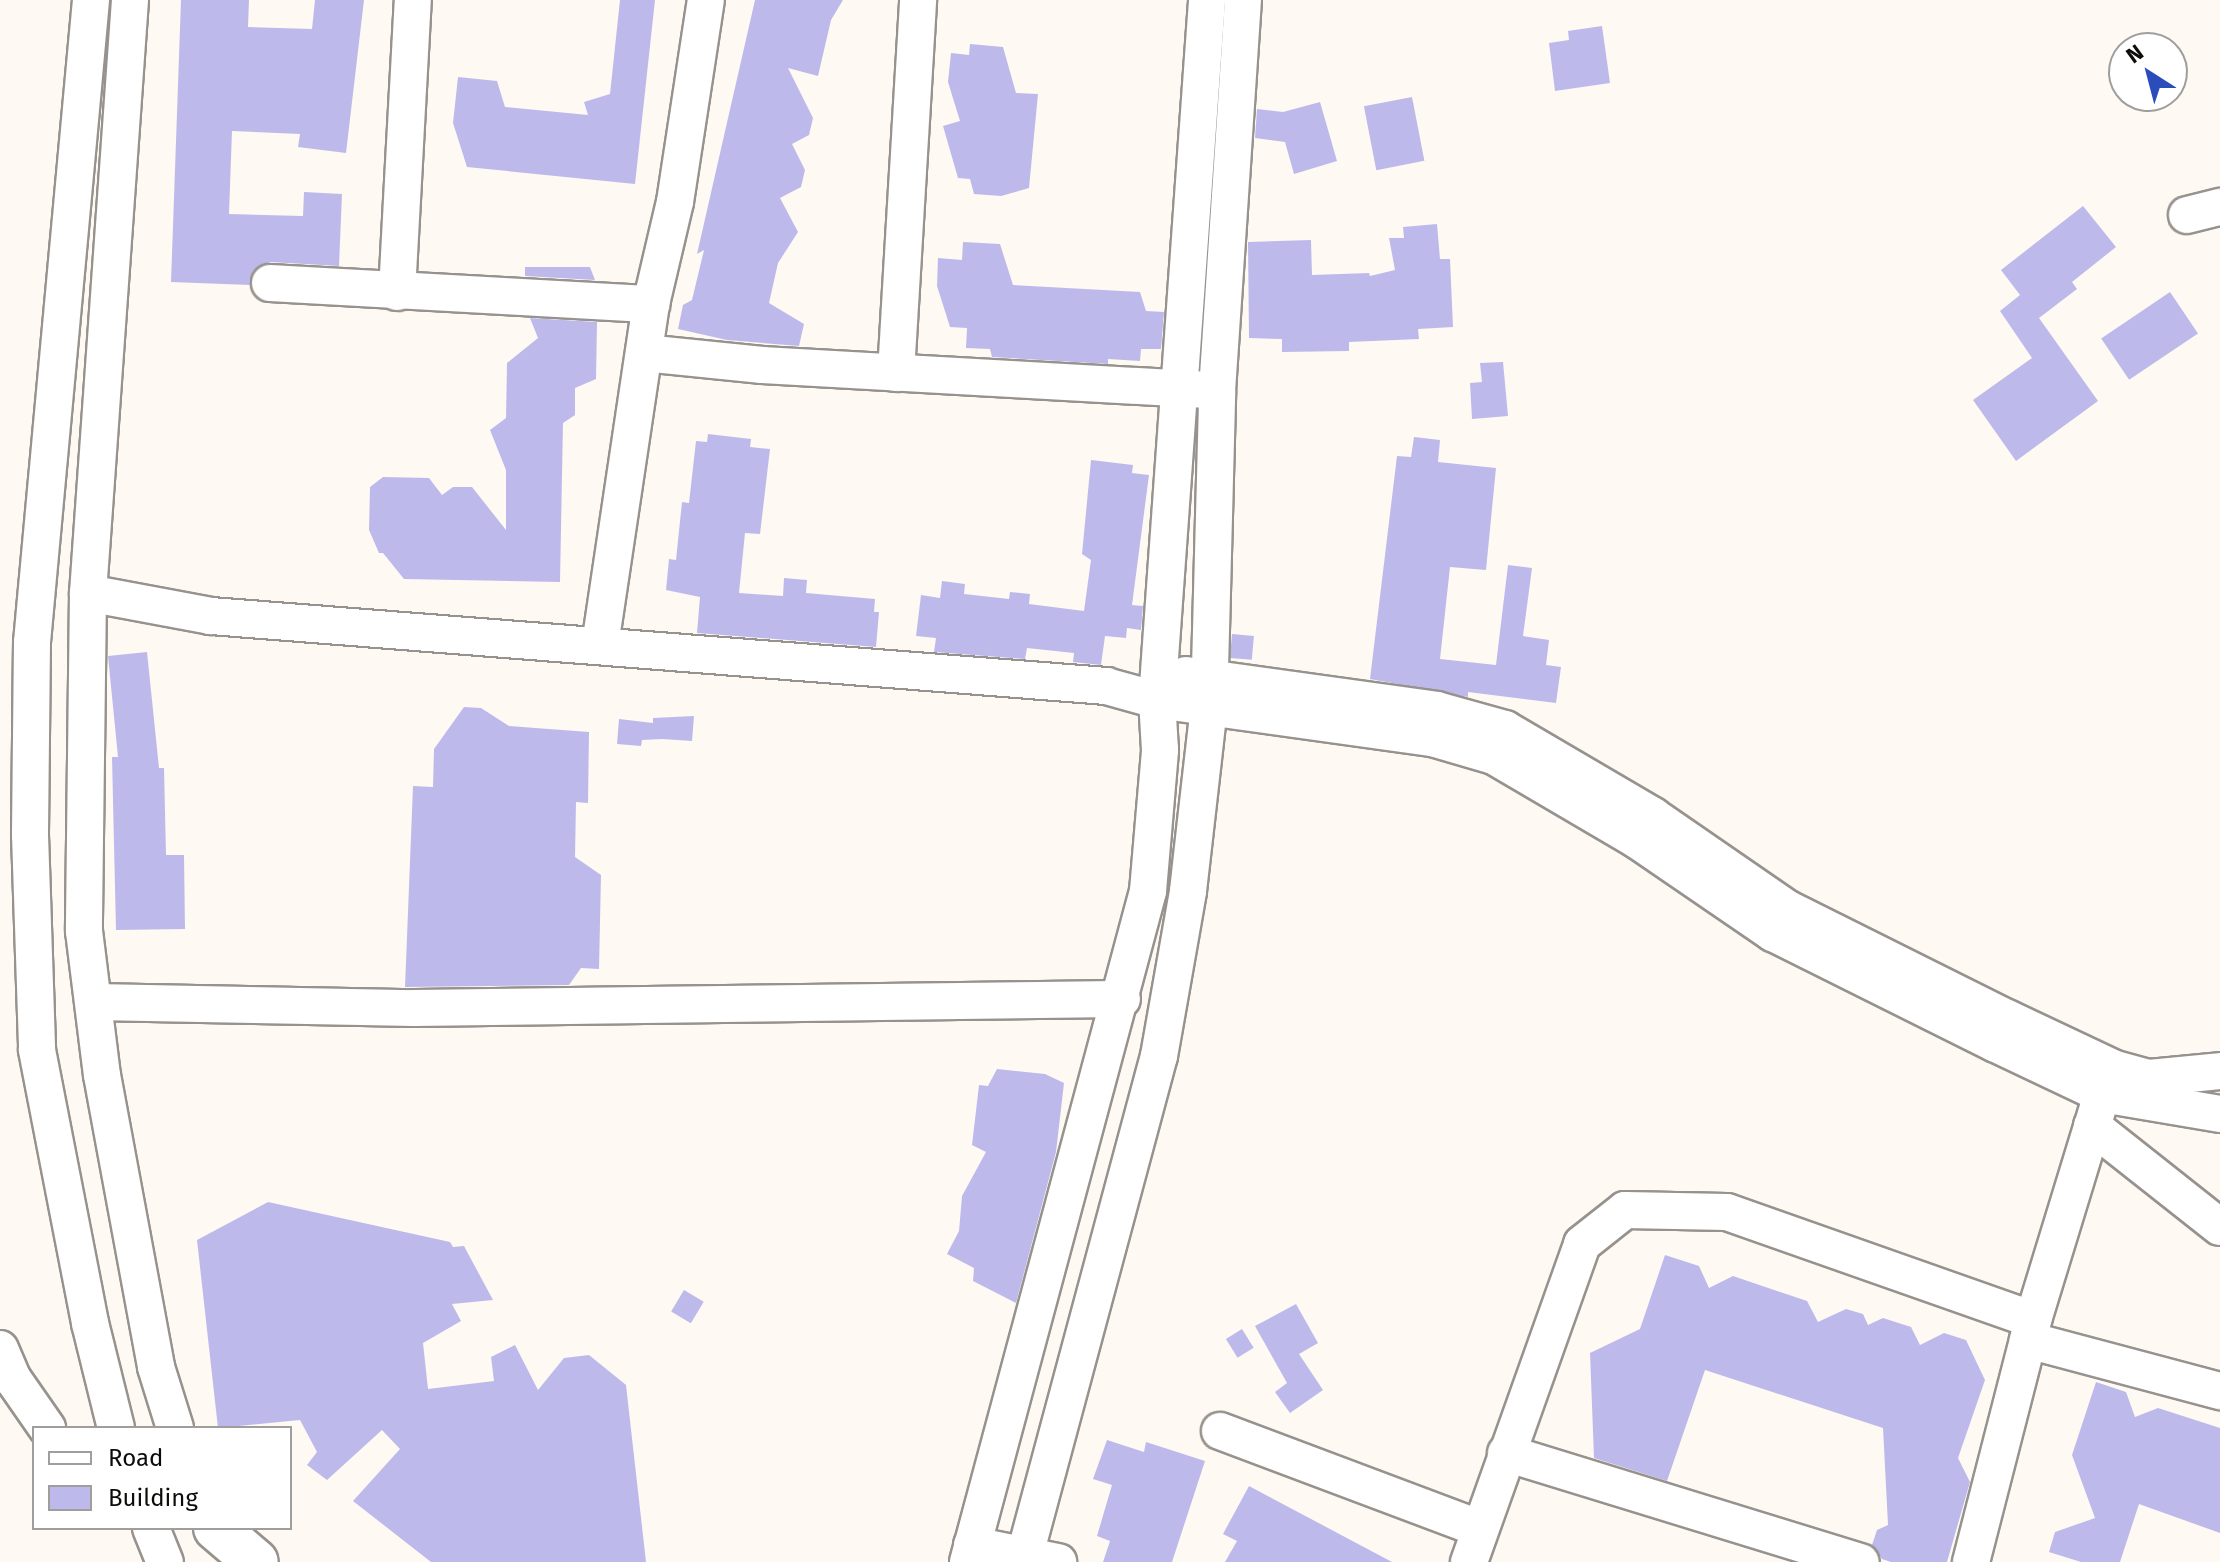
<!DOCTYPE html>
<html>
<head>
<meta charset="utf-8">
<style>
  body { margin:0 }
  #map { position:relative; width:2220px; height:1562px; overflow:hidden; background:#fef9f3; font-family:"Fira Sans",sans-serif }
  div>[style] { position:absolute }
  .building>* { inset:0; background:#bdbaeb; transform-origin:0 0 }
  .roads { filter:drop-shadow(2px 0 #97928d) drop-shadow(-2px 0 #97928d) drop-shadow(0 2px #97928d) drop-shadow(0 -2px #97928d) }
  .minor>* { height:36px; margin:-18px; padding:0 18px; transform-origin:18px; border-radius:18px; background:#fff }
  .highway>* { height:44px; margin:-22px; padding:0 22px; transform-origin:22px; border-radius:22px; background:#fff }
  span { translate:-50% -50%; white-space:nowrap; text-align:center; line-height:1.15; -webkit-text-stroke:6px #fff; paint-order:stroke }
  .legend { position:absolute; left:32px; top:1426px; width:260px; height:104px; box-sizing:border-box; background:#fff; border:2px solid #9f9e9d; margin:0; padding:10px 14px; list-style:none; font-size:24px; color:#0e0c0a }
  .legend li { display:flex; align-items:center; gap:16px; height:40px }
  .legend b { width:40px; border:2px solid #9f9e9d }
  .north { position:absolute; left:2108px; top:32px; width:80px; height:80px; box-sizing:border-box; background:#fff; border:2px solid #9f9e9d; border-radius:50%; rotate:324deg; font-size:22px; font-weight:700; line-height:32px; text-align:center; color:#0e0c0a }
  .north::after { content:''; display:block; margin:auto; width:28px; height:36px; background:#2b4dbc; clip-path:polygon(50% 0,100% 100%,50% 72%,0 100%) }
</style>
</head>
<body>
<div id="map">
  <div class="building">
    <div style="clip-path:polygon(181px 0,249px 0,248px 27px,312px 29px,315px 0,364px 0,346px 153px,298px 147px,300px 134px,232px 131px,229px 214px,303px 216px,304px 192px,342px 194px,339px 266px,270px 262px,253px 271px,250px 285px,171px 282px)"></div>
    <div style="clip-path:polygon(620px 0,655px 0,635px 184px,467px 167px,453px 123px,458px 77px,497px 81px,505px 107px,588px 115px,584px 102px,610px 94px)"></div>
    <div style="clip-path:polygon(755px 0,843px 0,831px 20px,818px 76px,788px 68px,813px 118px,809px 135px,792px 144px,805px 170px,801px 187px,780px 198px,798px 232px,778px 263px,769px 303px,804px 324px,799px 346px,727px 340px,678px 329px,683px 305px,692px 300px,704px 250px,697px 254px)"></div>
    <div style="clip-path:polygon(1602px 26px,1610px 83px,1555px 91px,1549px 43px,1569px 40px,1568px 31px)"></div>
    <div style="clip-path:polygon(970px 44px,1003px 47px,1016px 93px,1038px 94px,1029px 188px,1001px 196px,974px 194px,970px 179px,958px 178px,943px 126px,960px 121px,948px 82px,951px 53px,969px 55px)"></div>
    <div style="left:1412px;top:97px;width:65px;height:49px;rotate:79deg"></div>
    <div style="clip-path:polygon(1320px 102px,1337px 161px,1294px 174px,1285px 142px,1255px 138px,1257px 109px,1283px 112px)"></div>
    <div style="clip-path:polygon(2083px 206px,2116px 247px,2072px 282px,2077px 289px,2039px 318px,2098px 401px,2016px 461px,1973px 400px,2032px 358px,2000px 311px,2020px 295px,2001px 270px)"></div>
    <div style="clip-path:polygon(1437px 224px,1440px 259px,1450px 259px,1453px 327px,1418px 329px,1419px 339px,1349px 342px,1349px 351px,1282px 352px,1282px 339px,1249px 338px,1248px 242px,1311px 240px,1312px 275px,1369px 273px,1370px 276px,1395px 270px,1389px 238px,1404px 238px,1403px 227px)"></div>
    <div style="clip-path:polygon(963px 242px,1000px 244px,1013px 285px,1140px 292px,1146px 311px,1164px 312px,1161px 349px,1141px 349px,1140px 361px,1108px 359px,1108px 364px,992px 357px,990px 349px,966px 348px,967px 328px,950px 327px,937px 286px,938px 258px,962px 260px)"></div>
    <div style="clip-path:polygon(525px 267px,590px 267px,595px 280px,525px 276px)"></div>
    <div style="left:2170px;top:292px;width:50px;height:83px;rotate:56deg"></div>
    <div style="clip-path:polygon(530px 318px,597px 322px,596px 379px,575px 388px,575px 415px,563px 423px,560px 582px,404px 579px,383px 553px,379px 553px,369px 530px,370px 487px,383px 477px,429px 478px,442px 495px,453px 487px,472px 487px,506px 530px,506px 470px,490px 430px,506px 418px,507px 363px,538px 338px)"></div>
    <div style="clip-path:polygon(1503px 362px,1508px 416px,1472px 419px,1470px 383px,1482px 382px,1480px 363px)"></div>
    <div style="clip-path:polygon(708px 434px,751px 439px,750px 447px,770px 449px,760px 534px,745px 533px,739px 593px,783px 596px,784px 578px,807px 580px,806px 593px,875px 599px,874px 612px,879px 612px,876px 647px,697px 633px,700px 597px,666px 590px,669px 559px,676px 560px,682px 502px,689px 503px,696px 441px,707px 442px)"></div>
    <div style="clip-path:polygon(1414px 437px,1440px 440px,1438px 462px,1496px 468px,1486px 570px,1450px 567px,1440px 659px,1496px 665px,1508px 565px,1532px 568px,1523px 636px,1549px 640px,1546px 665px,1561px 667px,1556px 703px,1468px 692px,1468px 697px,1370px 679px,1397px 456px,1411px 457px)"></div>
    <div style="clip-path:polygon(1091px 460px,1133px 465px,1132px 473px,1149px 475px,1132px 605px,1143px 606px,1141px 630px,1127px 628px,1126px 638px,1105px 636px,1101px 665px,1073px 662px,1074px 653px,1027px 648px,1025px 659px,934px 652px,936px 638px,916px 636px,921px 595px,940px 598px,942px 581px,965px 584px,964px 594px,1009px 599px,1010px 592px,1030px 594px,1029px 604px,1084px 611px,1091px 560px,1082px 554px)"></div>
    <div style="left:1232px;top:634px;width:22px;height:24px;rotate:5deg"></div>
    <div style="clip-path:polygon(147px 652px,159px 768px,164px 768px,166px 855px,184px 855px,185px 929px,116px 930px,112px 757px,118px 757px,108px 656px)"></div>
    <div style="clip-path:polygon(464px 707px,481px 708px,509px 726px,589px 732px,588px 803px,576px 802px,575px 857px,601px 875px,599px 969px,581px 968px,569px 985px,405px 987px,413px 786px,433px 787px,434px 749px)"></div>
    <div style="clip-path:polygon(694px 716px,692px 741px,662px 739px,642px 740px,641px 746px,617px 744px,619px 719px,653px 723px,653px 718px)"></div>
    <div style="clip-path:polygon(997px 1069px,1045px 1074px,1064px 1083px,1056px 1152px,1016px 1303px,973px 1281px,974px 1268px,947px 1254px,959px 1231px,962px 1196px,986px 1152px,972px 1145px,979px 1085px,988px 1086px)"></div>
    <div style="clip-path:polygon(268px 1202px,450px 1242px,453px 1247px,464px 1246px,493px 1300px,452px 1304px,461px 1321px,423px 1343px,428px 1389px,494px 1381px,491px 1357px,515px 1345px,538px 1390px,564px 1358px,589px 1355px,626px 1385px,646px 1562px,431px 1562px,353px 1501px,400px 1449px,382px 1430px,327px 1480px,307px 1465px,317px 1452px,300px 1420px,218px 1428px,197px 1240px)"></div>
    <div style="clip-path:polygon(1665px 1255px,1699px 1266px,1709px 1288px,1733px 1276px,1807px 1301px,1818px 1322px,1846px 1309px,1863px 1314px,1868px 1325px,1883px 1318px,1911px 1327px,1920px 1345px,1944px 1333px,1966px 1340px,1985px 1380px,1958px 1458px,1970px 1482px,1947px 1562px,1891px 1562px,1882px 1559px,1872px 1545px,1877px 1530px,1888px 1525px,1883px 1428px,1705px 1370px,1667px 1481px,1594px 1458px,1590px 1353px,1640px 1329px)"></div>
    <div style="left:684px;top:1290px;width:23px;height:25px;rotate:31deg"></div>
    <div style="clip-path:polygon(1296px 1304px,1318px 1343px,1299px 1354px,1323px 1390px,1290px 1413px,1275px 1392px,1287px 1383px,1255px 1326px)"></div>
    <div style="left:1242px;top:1329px;width:22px;height:19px;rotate:58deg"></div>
    <div style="clip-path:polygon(2096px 1382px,2126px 1392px,2135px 1417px,2158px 1408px,2220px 1428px,2220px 1533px,2139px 1504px,2120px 1562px,2081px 1562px,2049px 1552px,2055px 1532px,2095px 1518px,2072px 1455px)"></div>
    <div style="clip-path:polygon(1107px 1440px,1144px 1452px,1146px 1442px,1205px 1461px,1172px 1562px,1103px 1562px,1110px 1541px,1097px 1536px,1112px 1485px,1093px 1479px)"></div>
    <div style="clip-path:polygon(1249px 1486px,1392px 1562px,1225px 1562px,1237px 1541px,1223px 1534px)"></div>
  </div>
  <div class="roads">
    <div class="minor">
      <div style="left:91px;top:0;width:645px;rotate:95.25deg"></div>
      <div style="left:32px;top:642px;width:193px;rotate:90.6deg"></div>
      <div style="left:30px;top:835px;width:215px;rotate:88.1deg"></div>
      <div style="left:37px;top:1050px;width:278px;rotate:79deg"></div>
      <div style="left:90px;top:1323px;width:108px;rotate:76.1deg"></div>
      <div style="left:130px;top:0;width:594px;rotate:94.05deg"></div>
      <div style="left:88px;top:593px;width:338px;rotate:90.7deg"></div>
      <div style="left:84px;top:931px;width:145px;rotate:82.9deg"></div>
      <div style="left:102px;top:1075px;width:297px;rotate:79.5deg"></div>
      <div style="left:156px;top:1367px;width:64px;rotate:72.7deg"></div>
      <div style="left:2187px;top:215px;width:34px;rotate:-14deg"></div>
      <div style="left:270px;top:283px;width:382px;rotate:3.2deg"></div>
      <div style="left:397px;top:292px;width:292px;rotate:-86.9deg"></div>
      <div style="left:644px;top:353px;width:119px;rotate:5.8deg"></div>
      <div style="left:762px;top:365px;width:442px;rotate:3.2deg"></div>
      <div style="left:896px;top:373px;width:374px;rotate:-86.6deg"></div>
      <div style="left:88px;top:593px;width:125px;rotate:10.6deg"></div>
      <div style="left:211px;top:616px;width:898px;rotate:4.47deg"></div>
      <div style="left:1106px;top:686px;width:53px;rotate:15.4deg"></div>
      <div style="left:1157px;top:700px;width:278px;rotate:7.9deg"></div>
      <div style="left:1432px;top:738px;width:65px;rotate:16.2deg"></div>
      <div style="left:1494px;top:756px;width:166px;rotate:30.4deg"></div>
      <div style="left:1637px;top:840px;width:165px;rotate:34.4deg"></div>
      <div style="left:1773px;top:933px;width:247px;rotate:26.5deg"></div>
      <div style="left:1994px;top:1043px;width:119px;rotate:25.3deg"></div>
      <div style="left:2102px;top:1094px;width:120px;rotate:9.6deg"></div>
      <div style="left:600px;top:645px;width:345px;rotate:-81.5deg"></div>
      <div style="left:651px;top:304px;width:105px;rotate:-76.8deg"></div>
      <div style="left:675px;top:202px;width:204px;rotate:-81.3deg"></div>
      <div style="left:1186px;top:675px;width:253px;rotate:7.9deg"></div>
      <div style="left:1437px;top:710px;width:71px;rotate:15.6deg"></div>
      <div style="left:1505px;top:729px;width:172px;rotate:30.4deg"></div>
      <div style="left:1653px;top:816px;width:164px;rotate:34.6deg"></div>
      <div style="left:1788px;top:909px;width:245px;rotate:26.5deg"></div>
      <div style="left:2007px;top:1018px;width:119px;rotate:25.3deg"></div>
      <div style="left:2115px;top:1069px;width:35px;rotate:15deg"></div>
      <div style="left:2149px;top:1078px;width:71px;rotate:-5.6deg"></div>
      <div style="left:95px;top:1002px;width:319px;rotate:1.1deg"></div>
      <div style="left:414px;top:1008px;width:708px;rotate:-0.73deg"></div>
      <div style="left:2092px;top:1126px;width:163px;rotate:38.3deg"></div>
      <div style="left:2028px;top:1340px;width:199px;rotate:14.9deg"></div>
      <div style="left:0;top:1349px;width:33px;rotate:67deg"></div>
      <div style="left:13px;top:1379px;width:60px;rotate:55.2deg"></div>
      <div style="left:1220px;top:1431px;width:276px;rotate:20.6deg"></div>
      <div style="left:1506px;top:1453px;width:371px;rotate:17.1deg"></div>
      <div style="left:151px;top:1528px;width:37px;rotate:68deg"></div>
      <div style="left:972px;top:1545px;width:88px;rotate:11.2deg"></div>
      <div style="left:968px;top:1562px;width:695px;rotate:-74.98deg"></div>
      <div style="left:1148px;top:891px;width:142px;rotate:-85.1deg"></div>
      <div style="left:1160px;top:750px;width:50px;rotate:-93.4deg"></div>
      <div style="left:1157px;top:700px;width:702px;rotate:-85.91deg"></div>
      <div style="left:1023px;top:1562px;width:524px;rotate:-74.96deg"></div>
      <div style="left:1159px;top:1056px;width:168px;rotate:-80deg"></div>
      <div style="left:1188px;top:891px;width:185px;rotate:-83.5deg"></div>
      <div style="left:1209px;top:707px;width:316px;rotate:-88.5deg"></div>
      <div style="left:1217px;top:391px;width:392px;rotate:-86.2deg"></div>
      <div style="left:1469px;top:1562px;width:337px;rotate:-70.4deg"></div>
      <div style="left:1582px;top:1244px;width:55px;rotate:-38.3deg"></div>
      <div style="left:1625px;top:1210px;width:102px;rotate:1.1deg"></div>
      <div style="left:1727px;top:1212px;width:324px;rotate:19.4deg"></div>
      <div style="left:1971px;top:1562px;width:250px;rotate:-75.6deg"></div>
      <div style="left:2033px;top:1320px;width:236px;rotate:-73deg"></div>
      <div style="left:2102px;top:1094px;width:25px;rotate:-63deg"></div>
    </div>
    <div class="highway">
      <div style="left:216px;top:1528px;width:52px;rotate:40.4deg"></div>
    </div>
  </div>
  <ul class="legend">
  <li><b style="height:10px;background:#fff"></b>Road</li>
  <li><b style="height:22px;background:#bdbaeb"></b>Building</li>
  </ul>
  <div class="north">N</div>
</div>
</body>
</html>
